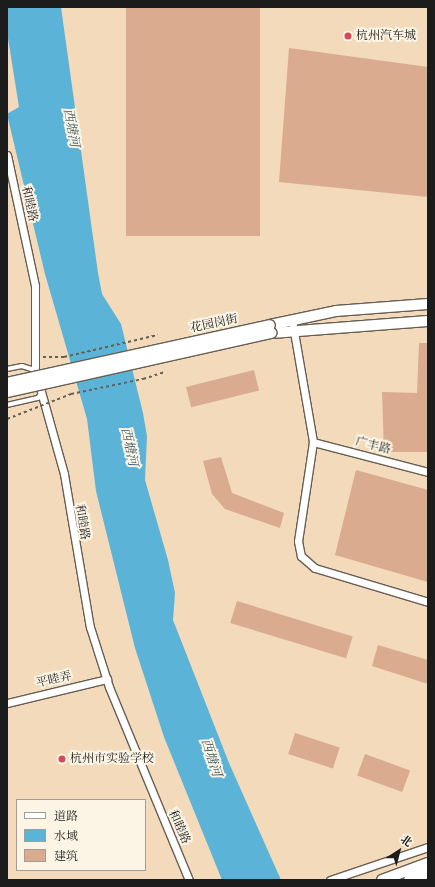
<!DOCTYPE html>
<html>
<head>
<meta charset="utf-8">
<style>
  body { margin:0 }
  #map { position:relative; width:435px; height:887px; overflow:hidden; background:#f2daba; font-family:"IM FELL English","Noto Serif SC",serif }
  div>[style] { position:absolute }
  .water>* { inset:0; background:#5bb3d8 }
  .building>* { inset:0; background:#daab8e; transform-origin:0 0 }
  .path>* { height:1.5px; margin-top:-0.75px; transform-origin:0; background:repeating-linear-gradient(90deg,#675e53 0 3px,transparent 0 6px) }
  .roads { filter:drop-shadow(1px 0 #675e53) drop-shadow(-1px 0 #675e53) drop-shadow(0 1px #675e53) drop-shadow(0 -1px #675e53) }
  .lane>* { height:3.5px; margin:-1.75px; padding:0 1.75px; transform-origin:1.75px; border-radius:1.75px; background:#fff }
  .street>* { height:7px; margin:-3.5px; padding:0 3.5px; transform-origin:3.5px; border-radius:3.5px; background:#fff }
  .secondary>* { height:10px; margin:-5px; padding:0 5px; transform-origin:5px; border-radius:5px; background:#fff }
  .path-bridge>* { height:1.5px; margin-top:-0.75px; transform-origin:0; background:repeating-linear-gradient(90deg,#675e53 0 3px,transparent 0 6px) }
  .bridges { filter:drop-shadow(1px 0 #675e53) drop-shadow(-1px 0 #675e53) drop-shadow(0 1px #675e53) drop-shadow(0 -1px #675e53) }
  .secondary-bridge>* { height:10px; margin:-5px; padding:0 5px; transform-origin:5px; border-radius:5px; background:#fff }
  .dots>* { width:11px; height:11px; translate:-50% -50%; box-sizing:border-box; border:2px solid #fcf5e5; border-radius:50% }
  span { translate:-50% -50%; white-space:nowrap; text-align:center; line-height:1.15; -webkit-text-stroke:4px #fcf5e5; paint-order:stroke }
  .poi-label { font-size:12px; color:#1c1c1c }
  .left { translate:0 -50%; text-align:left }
  .street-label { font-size:12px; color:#1c1c1c }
  .water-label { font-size:13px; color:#355867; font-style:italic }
  .frame { position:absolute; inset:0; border:8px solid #1c1c1c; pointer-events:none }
  .legend { position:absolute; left:16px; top:799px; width:130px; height:72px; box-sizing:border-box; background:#fcf5e5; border:1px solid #a29e95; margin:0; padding:5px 7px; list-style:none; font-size:12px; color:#1c1c1c }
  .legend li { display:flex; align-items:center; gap:8px; height:20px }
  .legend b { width:20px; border:1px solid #a29e95 }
  .north { position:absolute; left:379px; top:831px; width:40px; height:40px; -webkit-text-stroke:3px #fcf5e5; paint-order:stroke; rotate:36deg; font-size:11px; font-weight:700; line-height:16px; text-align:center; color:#1c1c1c }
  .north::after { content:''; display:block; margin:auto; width:14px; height:18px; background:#1c1c1c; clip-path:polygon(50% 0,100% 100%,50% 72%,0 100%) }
</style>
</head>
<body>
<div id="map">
  <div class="water">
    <div style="clip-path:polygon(7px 7px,61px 7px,98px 273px,102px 294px,121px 324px,143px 413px,147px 436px,145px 480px,168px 560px,175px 593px,173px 620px,229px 763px,281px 880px,222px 880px,164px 737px,135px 648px,96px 491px,87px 419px,45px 274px,7px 114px,19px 107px,7px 32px)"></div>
  </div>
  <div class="building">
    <div style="left:126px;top:7px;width:134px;height:229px"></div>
    <div style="clip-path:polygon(289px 48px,428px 67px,428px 197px,279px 182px)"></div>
    <div style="clip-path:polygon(419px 343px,428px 343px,428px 452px,384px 452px,382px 392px,417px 393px)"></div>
    <div style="left:254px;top:370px;width:21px;height:70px;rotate:76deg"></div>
    <div style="clip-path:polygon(221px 457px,232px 493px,284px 513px,280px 528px,225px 509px,212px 494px,203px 461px)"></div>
    <div style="clip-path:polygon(356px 470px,428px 490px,428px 582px,335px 555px)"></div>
    <div style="left:237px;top:601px;width:121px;height:23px;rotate:17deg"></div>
    <div style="clip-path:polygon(378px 645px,428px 660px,428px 684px,372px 666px)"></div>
    <div style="left:295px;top:733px;width:47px;height:22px;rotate:18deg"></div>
    <div style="left:365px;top:754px;width:48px;height:23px;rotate:20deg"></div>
  </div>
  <div class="path">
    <div style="left:43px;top:357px;width:21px"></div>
    <div style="left:64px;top:357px;width:96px;rotate:-13.3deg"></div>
    <div style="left:143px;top:379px;width:22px;rotate:-18deg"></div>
  </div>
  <div class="roads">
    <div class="lane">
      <div style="left:7px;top:369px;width:15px;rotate:-11deg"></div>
      <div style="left:22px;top:366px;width:14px;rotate:17deg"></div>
      <div style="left:7px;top:405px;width:32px;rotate:-13deg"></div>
      <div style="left:38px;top:398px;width:5px;rotate:-53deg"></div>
    </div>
    <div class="street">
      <div style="left:7px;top:155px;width:134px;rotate:77.9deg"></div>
      <div style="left:35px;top:286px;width:84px;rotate:90deg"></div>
      <div style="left:35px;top:370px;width:108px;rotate:74.4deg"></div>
      <div style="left:64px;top:474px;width:155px;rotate:80.4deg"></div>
      <div style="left:90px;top:627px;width:63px;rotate:72.4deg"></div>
      <div style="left:109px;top:687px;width:209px;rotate:67.5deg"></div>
      <div style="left:292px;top:320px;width:124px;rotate:80.2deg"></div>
      <div style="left:313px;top:442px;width:100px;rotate:98.6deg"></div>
      <div style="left:298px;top:541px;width:15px;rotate:79deg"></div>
      <div style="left:301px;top:556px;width:18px;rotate:41deg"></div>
      <div style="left:315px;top:568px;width:118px;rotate:16.7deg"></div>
      <div style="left:313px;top:442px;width:119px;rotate:14.6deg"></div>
      <div style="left:7px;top:703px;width:103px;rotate:-13.5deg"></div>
      <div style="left:330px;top:880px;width:103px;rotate:-18.6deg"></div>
    </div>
    <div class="secondary">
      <div style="left:270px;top:325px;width:67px;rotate:-12deg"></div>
      <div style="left:336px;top:311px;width:92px;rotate:-4.4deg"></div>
      <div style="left:272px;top:333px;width:156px;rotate:-4.4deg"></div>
      <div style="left:382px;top:880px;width:49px;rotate:-20.3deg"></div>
      <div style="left:409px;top:880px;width:20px;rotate:-20deg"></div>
    </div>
  </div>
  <div class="path-bridge">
    <div style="left:7px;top:419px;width:69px;rotate:-21.3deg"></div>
    <div style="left:71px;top:394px;width:74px;rotate:-11.8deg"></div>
  </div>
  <div class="bridges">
    <div class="secondary-bridge">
      <div style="left:7px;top:383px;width:269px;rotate:-12.4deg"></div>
      <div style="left:7px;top:392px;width:271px;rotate:-12.6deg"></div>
    </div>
  </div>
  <div class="dots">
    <div style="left:348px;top:36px;background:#d1495b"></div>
    <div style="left:62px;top:759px;background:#d1495b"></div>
  </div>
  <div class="poi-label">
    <span class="left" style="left:356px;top:36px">杭州汽车城</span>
    <span class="left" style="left:70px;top:759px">杭州市实验学校</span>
  </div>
  <div class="street-label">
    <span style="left:29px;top:204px;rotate:78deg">和睦路</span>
    <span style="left:214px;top:324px;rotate:-12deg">花园岗街</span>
    <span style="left:373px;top:446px;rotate:14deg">广丰路</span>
    <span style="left:82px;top:522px;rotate:81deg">和睦路</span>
    <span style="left:54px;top:680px;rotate:-13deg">平睦弄</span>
    <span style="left:179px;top:827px;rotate:66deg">和睦路</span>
  </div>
  <div class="water-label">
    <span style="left:70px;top:128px;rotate:80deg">西塘河</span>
    <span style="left:128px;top:447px;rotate:78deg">西塘河</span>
    <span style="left:210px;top:758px;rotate:72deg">西塘河</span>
  </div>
  <div class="frame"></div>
  <ul class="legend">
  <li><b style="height:5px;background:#fff"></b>道路</li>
  <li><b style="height:11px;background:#5bb3d8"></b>水域</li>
  <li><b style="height:11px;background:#daab8e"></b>建筑</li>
  </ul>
  <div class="north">北</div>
</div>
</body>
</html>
